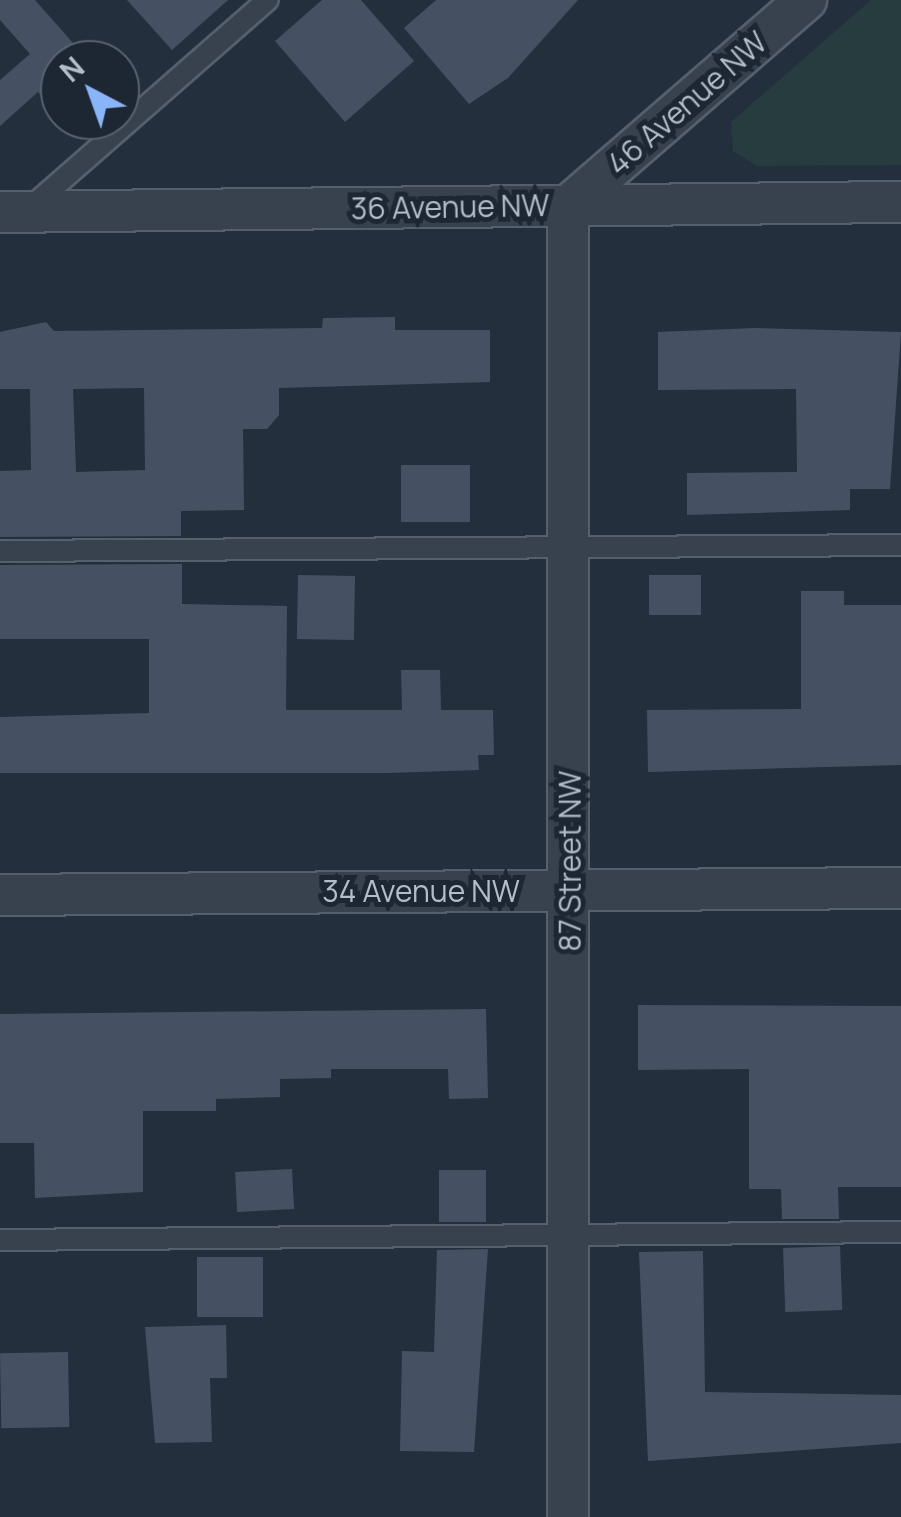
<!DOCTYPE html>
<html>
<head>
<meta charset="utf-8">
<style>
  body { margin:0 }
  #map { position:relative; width:901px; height:1517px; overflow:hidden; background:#242f3e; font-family:Manrope,sans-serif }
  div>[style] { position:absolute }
  .green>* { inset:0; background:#263c3f }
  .building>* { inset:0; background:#455162; transform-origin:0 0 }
  .roads { filter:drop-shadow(2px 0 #565f6c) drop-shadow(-2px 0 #565f6c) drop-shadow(0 2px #565f6c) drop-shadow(0 -2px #565f6c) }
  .service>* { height:20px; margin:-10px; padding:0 10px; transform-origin:10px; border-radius:10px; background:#38414e }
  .minor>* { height:40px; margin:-20px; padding:0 20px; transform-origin:20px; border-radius:20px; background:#38414e }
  span { translate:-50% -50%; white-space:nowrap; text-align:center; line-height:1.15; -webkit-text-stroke:10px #1d2633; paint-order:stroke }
  .street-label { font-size:30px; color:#b4bcc9 }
  .north { position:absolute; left:40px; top:40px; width:100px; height:100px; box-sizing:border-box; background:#1d2633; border:2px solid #59626f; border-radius:50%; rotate:319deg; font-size:28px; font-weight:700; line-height:40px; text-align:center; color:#b4bcc9 }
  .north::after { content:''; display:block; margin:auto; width:35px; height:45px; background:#8ab4f8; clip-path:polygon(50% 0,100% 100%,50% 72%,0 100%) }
</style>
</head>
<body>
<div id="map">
  <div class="green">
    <div style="clip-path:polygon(871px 0,901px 0,901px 165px,757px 166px,733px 151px,731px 122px)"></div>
  </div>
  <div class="building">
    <div style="clip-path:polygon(0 0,35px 0,88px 60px,60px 60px,60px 117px,38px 92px,0 126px,0 80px,30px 54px,0 20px)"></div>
    <div style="clip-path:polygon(127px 0,228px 0,172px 50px)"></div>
    <div style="clip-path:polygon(322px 0,361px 0,414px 61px,345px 122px,275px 41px)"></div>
    <div style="clip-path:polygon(436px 0,578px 0,508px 78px,469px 104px,404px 28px)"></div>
    <div style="clip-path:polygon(evenodd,395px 317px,395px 330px,490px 330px,490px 382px,279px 388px,279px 415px,267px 429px,243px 429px,244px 510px,181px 511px,181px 536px,0 537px,0 471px,31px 470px,30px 389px,0 389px,0 332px,46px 322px,54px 331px,322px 328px,323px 318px,395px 317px,144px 388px,145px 470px,76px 472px,73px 389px,144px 388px)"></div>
    <div style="clip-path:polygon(755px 328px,901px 332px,890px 489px,850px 489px,850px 510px,687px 515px,687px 473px,797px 472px,796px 389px,658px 390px,658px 332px)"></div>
    <div style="left:470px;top:465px;width:57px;height:69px;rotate:90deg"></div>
    <div style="clip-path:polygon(182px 564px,182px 604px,287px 606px,286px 710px,402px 710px,401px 670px,440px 670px,441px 710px,493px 710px,494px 755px,478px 755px,479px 770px,387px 773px,0 773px,0 717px,149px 713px,149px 639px,0 639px,0 565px)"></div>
    <div style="left:298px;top:575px;width:57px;height:64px;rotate:1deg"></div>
    <div style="left:649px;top:575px;width:52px;height:40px"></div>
    <div style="clip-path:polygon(801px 591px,844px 591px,844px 605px,901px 605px,901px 765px,648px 772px,647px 710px,801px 709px)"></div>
    <div style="clip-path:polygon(638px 1005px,901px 1006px,901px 1187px,838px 1187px,839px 1219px,782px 1219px,781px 1189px,749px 1189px,749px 1069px,638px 1070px)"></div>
    <div style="clip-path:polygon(486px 1009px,488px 1098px,449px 1099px,448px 1069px,331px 1069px,331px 1078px,280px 1079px,280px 1097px,216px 1099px,216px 1111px,143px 1111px,143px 1192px,35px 1198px,34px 1143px,0 1143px,0 1014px)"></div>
    <div style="left:292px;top:1169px;width:40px;height:57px;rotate:87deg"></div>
    <div style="left:439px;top:1170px;width:47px;height:52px"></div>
    <div style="left:840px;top:1246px;width:64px;height:57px;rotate:88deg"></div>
    <div style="clip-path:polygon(488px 1249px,474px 1452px,400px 1451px,402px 1351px,434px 1352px,437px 1250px)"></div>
    <div style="clip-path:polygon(703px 1251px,705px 1392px,901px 1395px,901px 1443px,648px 1461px,639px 1252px)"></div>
    <div style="left:263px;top:1257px;width:60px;height:66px;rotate:90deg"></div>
    <div style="clip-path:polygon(226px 1325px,227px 1378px,210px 1378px,212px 1442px,155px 1443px,145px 1327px)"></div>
    <div style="left:68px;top:1352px;width:75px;height:68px;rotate:89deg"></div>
  </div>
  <div class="roads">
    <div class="service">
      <div style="left:30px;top:208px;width:316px;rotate:-41.2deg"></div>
      <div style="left:0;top:551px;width:901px;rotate:-0.38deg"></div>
      <div style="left:0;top:1240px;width:901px;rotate:-0.51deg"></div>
    </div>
    <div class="minor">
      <div style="left:0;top:212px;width:901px;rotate:-0.64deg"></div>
      <div style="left:0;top:895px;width:901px;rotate:-0.45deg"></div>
      <div style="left:568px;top:1517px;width:1311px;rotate:-90deg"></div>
      <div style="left:568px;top:206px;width:315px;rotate:-40.9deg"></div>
    </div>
  </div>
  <div class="street-label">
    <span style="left:687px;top:103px;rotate:-41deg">46 Avenue NW</span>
    <span style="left:450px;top:207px;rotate:-1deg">36 Avenue NW</span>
    <span style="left:570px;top:861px;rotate:-90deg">87 Street NW</span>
    <span style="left:421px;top:891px">34 Avenue NW</span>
  </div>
  <div class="north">N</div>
</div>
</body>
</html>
